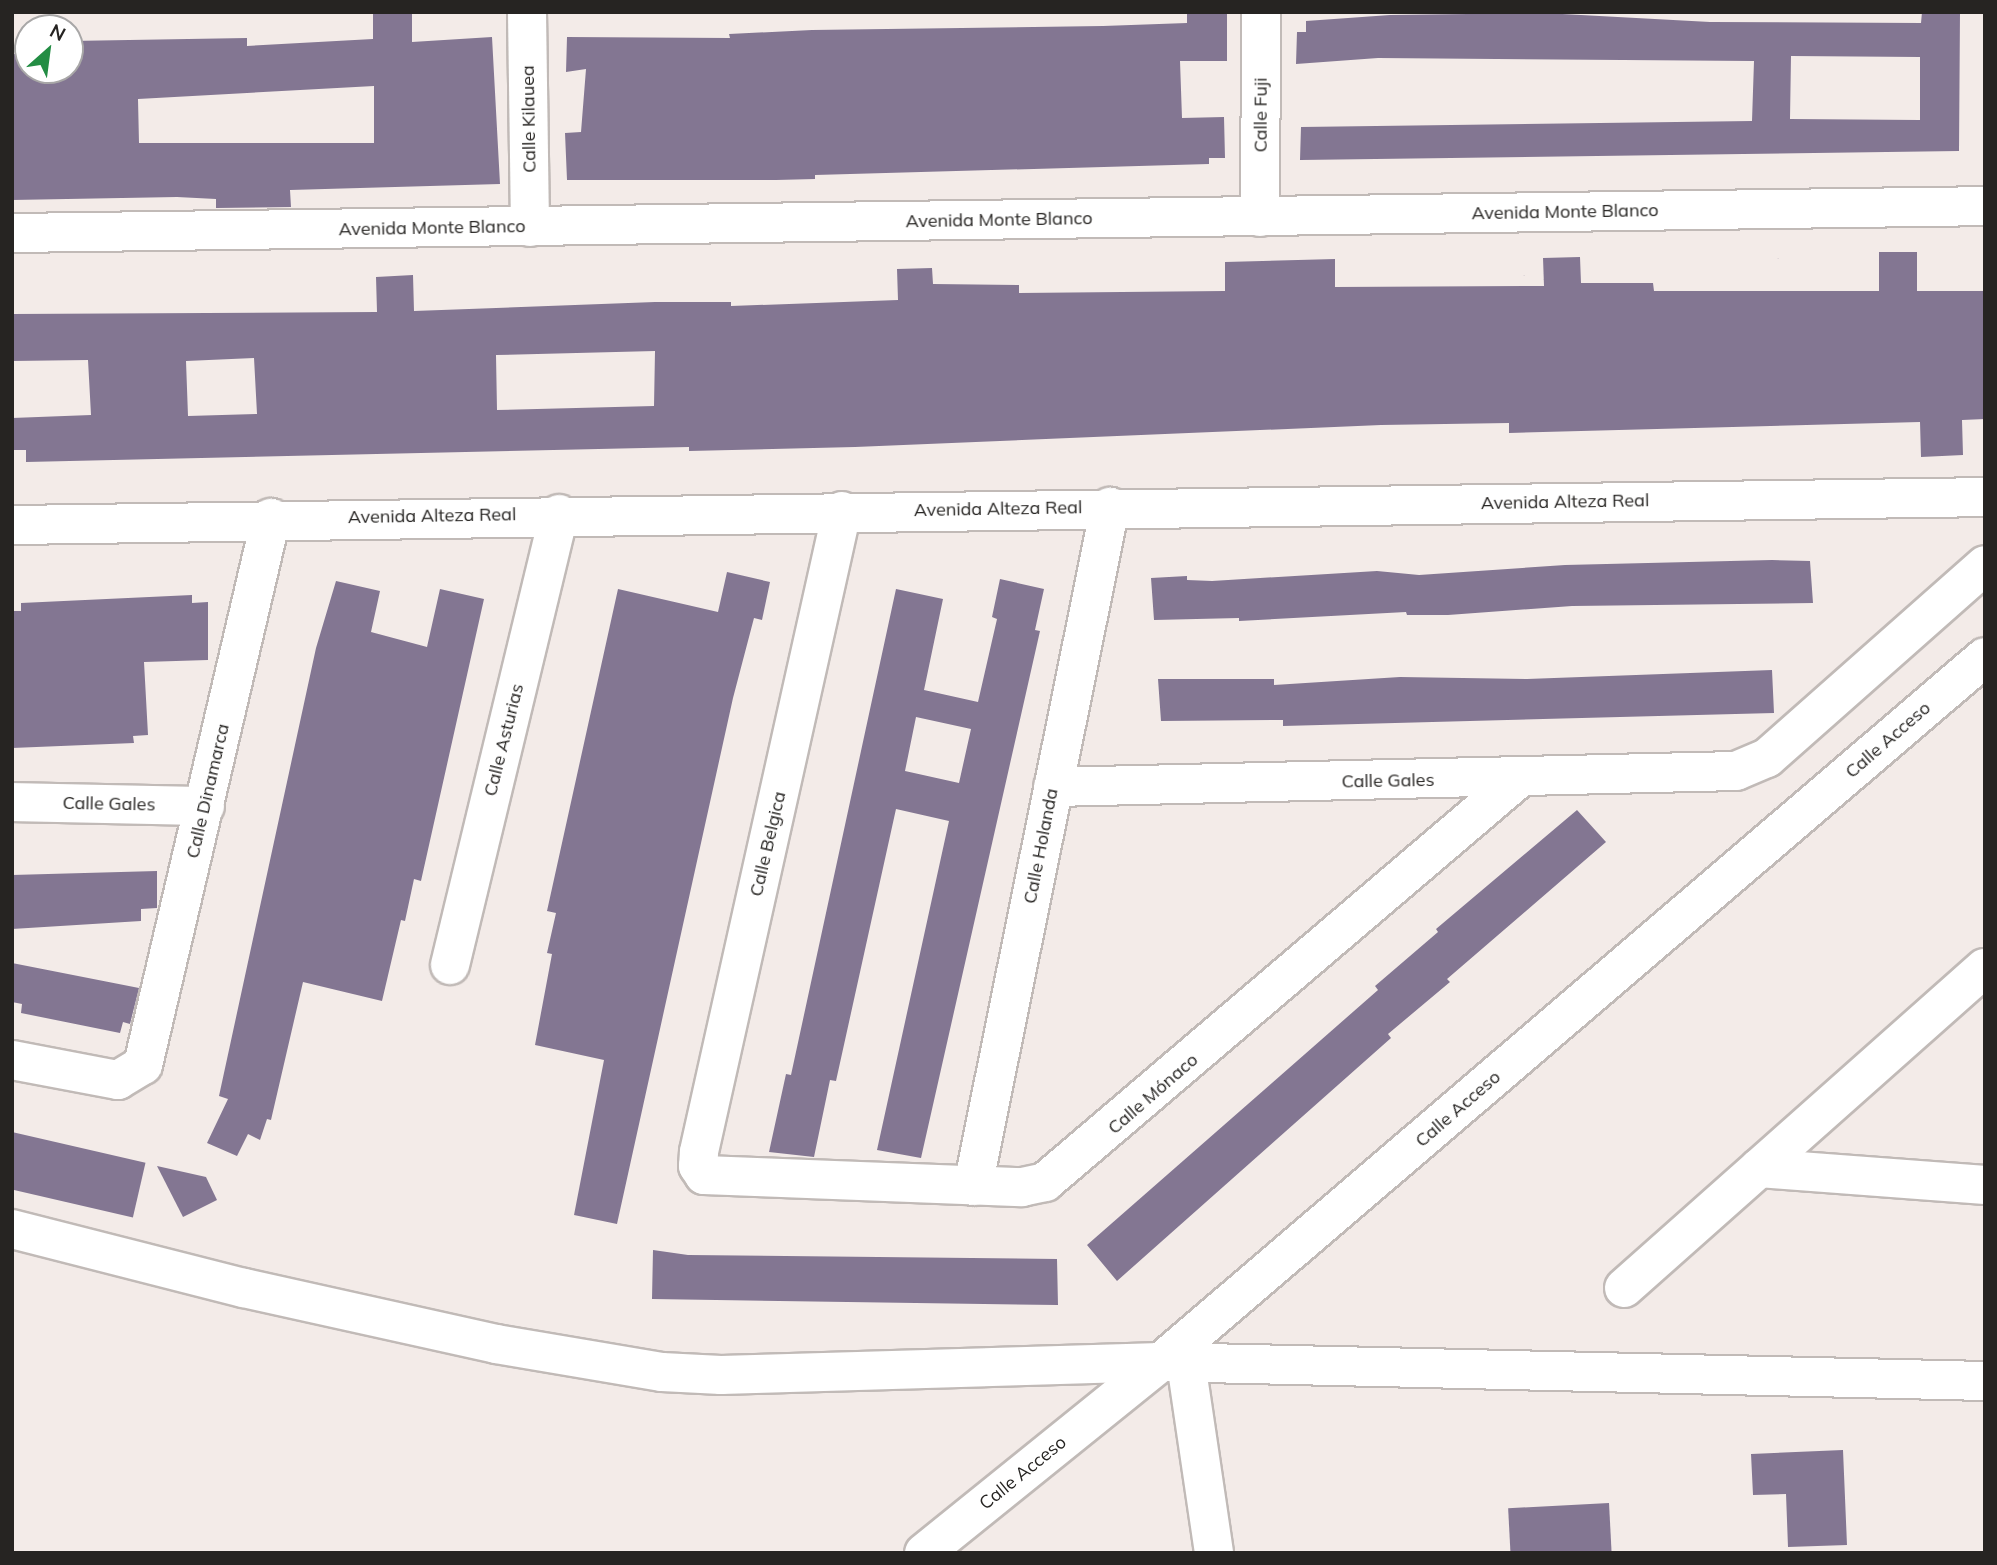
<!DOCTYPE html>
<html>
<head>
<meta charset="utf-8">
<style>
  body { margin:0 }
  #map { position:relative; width:1997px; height:1565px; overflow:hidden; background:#f3ebe8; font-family:Mulish,sans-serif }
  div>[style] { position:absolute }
  .building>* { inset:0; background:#837692; transform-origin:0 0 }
  .roads { filter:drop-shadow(2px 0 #c1bab7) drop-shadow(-2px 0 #c1bab7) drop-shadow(0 2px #c1bab7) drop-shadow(0 -2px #c1bab7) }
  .street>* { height:38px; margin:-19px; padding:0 19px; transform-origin:19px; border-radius:19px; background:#fff }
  span { translate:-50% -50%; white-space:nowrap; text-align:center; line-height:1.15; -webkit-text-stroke:7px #fff; paint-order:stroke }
  .street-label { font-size:18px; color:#262422 }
  .frame { position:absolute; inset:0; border:14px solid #262422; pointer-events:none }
  .north { position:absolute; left:14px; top:14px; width:70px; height:70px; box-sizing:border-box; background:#fff; border:2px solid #a8a7a7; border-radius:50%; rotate:28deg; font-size:19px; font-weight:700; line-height:28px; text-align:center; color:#262422 }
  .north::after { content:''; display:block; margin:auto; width:24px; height:32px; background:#238d44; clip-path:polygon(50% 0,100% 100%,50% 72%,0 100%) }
</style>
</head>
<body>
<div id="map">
  <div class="building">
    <div style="clip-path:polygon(evenodd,373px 12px,412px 12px,412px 42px,492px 37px,500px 184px,290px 190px,291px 207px,216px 208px,216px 199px,177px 197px,12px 200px,12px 54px,22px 54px,22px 43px,28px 43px,28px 70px,70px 70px,70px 41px,247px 38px,247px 46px,373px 39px,373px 12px,374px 86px,374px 143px,139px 143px,138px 99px,374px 86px)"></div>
    <div style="clip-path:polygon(1187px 12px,1227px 12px,1227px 61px,1180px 61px,1182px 118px,1224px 117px,1225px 158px,1209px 158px,1209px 164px,815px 175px,815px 179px,776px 180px,567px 180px,565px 133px,581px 132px,586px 69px,566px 72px,567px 37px,730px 38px,729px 34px,812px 30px,1103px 26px,1187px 23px)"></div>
    <div style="clip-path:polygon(evenodd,1922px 12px,1960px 12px,1959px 151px,1300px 160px,1301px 127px,1752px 121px,1754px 61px,1378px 58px,1296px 64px,1297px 32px,1306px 32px,1306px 21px,1390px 15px,1544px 13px,1710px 22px,1921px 23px,1922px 12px,1791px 56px,1920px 57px,1920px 120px,1790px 119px,1791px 56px)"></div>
    <div style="clip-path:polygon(evenodd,1879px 252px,1917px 252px,1917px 291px,1985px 291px,1985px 419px,1962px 420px,1963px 455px,1921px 457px,1920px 422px,1509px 433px,1509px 423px,1381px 425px,855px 447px,689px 451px,689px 447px,26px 462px,26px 450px,12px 450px,12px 418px,91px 415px,88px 360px,12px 361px,12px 314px,377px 312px,376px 277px,413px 275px,414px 311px,655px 302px,731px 302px,731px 306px,898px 300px,897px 269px,932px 268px,933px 284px,1019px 285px,1019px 293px,1225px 291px,1225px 262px,1335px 259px,1335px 287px,1544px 286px,1543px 258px,1580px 257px,1581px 283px,1653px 283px,1654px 291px,1879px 291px,1879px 252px,655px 351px,654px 406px,497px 410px,496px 355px,655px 351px,1879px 252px,254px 358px,257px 414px,188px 416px,186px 361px,254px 358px)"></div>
    <div style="clip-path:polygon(1772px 560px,1810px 561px,1813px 603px,1572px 606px,1448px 615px,1407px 615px,1406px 612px,1239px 621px,1239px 618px,1154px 620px,1151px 578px,1187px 576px,1187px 580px,1212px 581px,1377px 571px,1419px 575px,1565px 565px)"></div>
    <div style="clip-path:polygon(727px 572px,770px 582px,762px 620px,754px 618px,733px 698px,617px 1224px,574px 1215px,604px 1060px,535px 1045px,552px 954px,547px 953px,556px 913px,547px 911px,618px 589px,718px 612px)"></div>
    <div style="clip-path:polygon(evenodd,1000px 579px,1044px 589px,1035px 630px,1040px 631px,921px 1158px,877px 1150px,949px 821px,896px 809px,836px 1081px,830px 1080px,814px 1157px,769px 1152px,786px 1074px,791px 1075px,896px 589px,943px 599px,924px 690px,978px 702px,997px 619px,992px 617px,1000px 579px,916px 717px,971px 729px,959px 783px,905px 771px,916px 717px)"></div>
    <div style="clip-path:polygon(336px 581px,380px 591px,371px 632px,427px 647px,440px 589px,484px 599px,421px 881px,414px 879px,405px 921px,401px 920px,382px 1001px,303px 982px,271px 1120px,267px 1119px,260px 1140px,248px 1134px,237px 1156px,207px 1143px,228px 1099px,219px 1096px,316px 648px)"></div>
    <div style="clip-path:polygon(192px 595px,192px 603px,208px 602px,208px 660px,144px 662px,148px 735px,133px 736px,134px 743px,12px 748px,12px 611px,21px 611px,21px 603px)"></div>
    <div style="clip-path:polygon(1772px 670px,1774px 713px,1283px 726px,1283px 720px,1161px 721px,1158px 679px,1274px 679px,1274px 685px,1400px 677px,1527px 679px)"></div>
    <div style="clip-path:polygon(1577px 810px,1606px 842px,1447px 979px,1450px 982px,1388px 1034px,1391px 1038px,1117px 1281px,1087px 1245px,1378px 990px,1375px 986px,1438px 932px,1436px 929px)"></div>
    <div style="clip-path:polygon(157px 871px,157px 908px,141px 909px,141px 921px,12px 929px,12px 875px)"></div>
    <div style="clip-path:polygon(12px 963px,139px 988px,130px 1024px,123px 1022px,120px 1033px,21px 1013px,22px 1004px,12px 1002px)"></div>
    <div style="left:12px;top:1132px;width:137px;height:56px;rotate:13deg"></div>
    <div style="clip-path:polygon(157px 1166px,206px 1177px,217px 1200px,183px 1217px)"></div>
    <div style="clip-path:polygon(653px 1250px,688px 1255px,1057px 1259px,1058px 1305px,652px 1299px)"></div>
    <div style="clip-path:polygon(1843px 1450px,1847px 1545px,1788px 1547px,1786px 1494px,1753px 1495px,1751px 1454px)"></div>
    <div style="left:1609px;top:1503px;width:50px;height:101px;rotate:87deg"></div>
  </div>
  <div class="roads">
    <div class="street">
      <div style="left:527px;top:12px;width:215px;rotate:89.2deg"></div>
      <div style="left:1260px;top:217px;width:205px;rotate:-89.7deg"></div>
      <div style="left:12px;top:233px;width:1973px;rotate:-0.78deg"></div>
      <div style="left:842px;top:511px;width:657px;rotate:102.58deg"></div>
      <div style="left:699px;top:1152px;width:14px;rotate:94deg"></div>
      <div style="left:698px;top:1166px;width:11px;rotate:56deg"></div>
      <div style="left:704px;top:1175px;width:318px;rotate:2.2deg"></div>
      <div style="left:1022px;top:1187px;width:24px;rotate:-12deg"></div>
      <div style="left:1045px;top:1182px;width:621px;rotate:-40.43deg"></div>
      <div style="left:12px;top:525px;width:1973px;rotate:-0.81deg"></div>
      <div style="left:1053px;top:787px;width:683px;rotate:-1.34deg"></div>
      <div style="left:1736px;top:771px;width:34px;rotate:-23deg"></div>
      <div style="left:1767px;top:758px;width:291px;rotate:-41.5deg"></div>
      <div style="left:12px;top:802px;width:193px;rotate:1.2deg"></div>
      <div style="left:450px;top:965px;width:464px;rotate:-76.4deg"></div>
      <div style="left:12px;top:1060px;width:108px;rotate:10.7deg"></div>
      <div style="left:118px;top:1080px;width:29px;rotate:-31deg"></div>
      <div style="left:143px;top:1065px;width:562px;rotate:-76.83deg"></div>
      <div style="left:1759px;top:1168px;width:227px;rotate:4.3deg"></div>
      <div style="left:973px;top:1186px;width:693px;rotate:-78.59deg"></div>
      <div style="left:12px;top:1229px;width:239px;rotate:14.3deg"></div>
      <div style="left:244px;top:1288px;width:258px;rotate:12.5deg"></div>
      <div style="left:496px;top:1344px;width:168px;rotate:9.6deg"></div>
      <div style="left:662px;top:1372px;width:59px;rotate:2.9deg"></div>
      <div style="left:721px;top:1375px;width:440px;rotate:-1.7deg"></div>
      <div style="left:1161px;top:1362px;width:824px;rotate:1.32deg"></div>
      <div style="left:1624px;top:1288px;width:482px;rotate:-41.6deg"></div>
      <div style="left:1186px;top:1363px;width:192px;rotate:81.6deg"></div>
      <div style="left:924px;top:1553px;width:304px;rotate:-38.9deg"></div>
      <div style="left:1161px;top:1362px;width:1084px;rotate:-40.55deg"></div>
    </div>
  </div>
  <div class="street-label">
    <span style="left:1261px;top:115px;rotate:-90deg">Calle Fuji</span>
    <span style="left:529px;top:119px;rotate:-91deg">Calle Kilauea</span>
    <span style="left:1565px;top:212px;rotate:-1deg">Avenida Monte Blanco</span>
    <span style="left:999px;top:220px;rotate:-1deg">Avenida Monte Blanco</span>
    <span style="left:432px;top:228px;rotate:-1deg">Avenida Monte Blanco</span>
    <span style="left:1565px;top:502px;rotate:-1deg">Avenida Alteza Real</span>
    <span style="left:998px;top:509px;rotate:-1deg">Avenida Alteza Real</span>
    <span style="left:432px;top:516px;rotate:-1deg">Avenida Alteza Real</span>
    <span style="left:504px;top:740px;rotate:-76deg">Calle Asturias</span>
    <span style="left:1888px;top:740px;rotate:-41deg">Calle Acceso</span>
    <span style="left:1388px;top:781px;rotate:-1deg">Calle Gales</span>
    <span style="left:208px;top:791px;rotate:-77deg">Calle Dinamarca</span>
    <span style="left:109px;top:804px;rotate:1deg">Calle Gales</span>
    <span style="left:768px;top:844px;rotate:-77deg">Calle Belgica</span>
    <span style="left:1041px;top:846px;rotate:-79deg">Calle Holanda</span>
    <span style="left:1153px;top:1094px;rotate:-41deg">Calle Mónaco</span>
    <span style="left:1458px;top:1109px;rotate:-41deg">Calle Acceso</span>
    <span style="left:1023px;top:1473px;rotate:-39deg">Calle Acceso</span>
  </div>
  <div class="frame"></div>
  <div class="north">N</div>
</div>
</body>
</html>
